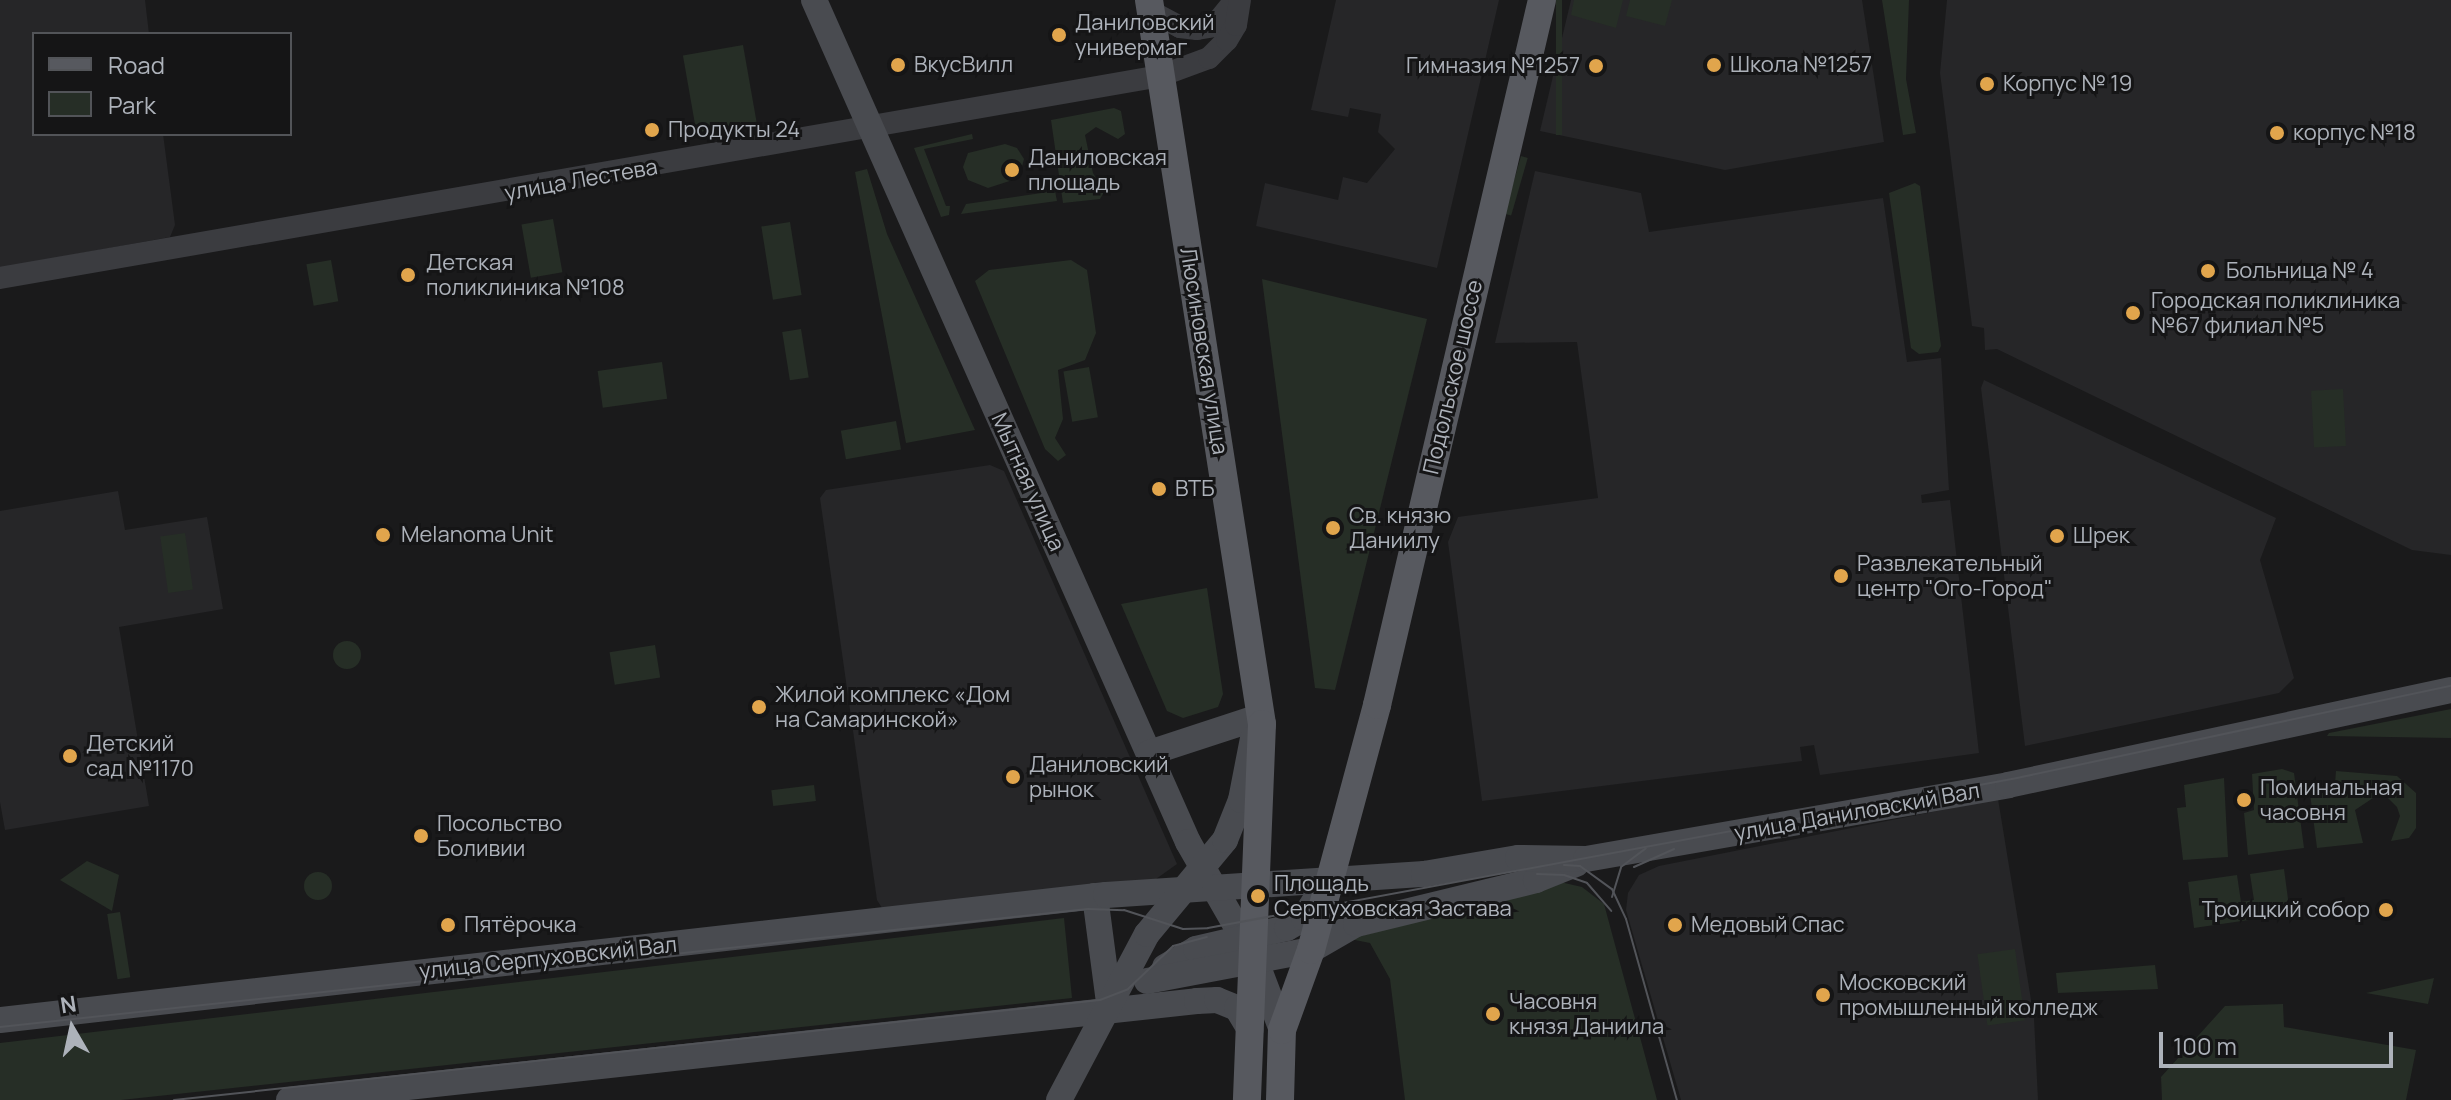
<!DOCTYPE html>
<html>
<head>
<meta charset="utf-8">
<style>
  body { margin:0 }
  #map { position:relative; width:2451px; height:1100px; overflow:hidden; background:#1a1a1b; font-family:Manrope,sans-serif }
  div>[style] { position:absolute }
  .built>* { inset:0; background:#262628 }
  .green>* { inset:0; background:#262e26; transform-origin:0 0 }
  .round { border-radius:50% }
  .tertiary>* { height:22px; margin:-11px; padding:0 11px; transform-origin:11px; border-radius:11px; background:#3b3c40 }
  .secondary>* { height:26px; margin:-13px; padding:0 13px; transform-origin:13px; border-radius:13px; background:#494b50 }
  .primary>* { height:28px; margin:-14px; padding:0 14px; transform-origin:14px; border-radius:14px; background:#57595f }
  .tram>* { height:2px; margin:-1px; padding:0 1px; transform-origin:1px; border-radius:1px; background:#525459 }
  .dots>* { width:22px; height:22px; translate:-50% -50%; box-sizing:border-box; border:4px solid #151516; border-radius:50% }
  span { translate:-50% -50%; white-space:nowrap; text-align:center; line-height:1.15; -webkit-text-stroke:6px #151516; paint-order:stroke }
  .poi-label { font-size:22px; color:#adb2ba }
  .left { translate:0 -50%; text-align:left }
  .right { translate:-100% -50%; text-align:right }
  .street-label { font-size:22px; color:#adb2ba }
  .legend { position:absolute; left:32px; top:32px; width:260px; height:104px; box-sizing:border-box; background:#151516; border:2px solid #525458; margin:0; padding:10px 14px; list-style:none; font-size:24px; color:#adb2ba }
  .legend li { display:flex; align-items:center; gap:16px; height:40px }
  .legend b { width:40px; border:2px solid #525458 }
  .north { position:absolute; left:32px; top:988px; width:80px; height:80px; -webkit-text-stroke:6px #151516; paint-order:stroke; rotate:351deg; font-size:22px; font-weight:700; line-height:32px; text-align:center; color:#adb2ba }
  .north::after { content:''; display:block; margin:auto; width:28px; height:36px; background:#adb2ba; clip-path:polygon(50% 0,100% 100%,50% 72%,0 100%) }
  .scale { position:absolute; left:2159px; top:1032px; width:234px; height:36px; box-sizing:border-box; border:4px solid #adb2ba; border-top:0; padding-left:10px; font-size:24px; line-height:28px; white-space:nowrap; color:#adb2ba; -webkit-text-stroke:6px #151516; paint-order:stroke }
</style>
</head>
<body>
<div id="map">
  <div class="built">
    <div style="clip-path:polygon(0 0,145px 0,149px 34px,34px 34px,34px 134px,163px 134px,175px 225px,170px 237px,0 268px)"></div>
    <div style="clip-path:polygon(1336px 0,1499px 0,1437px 268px,1256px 226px,1265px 183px,1338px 200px,1343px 177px,1367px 183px,1395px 149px,1378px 132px,1381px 114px,1350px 108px,1348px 117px,1311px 110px)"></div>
    <div style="clip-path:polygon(1571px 0,1862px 0,1884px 142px,1725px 170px,1540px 131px)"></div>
    <div style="clip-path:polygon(1947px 0,2451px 0,2451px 555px,2412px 550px,1997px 349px,1985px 350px,1984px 328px,1972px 326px,1940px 73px)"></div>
    <div style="clip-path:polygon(1535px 171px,1641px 193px,1649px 232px,1883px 198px,1907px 362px,1941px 358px,1949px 490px,1921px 495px,1922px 503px,1950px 500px,1979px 753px,1820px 775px,1814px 745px,1800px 747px,1802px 761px,1482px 801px,1448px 542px,1458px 517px,1598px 498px,1577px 342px,1495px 343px)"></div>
    <div style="clip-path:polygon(1984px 380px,2276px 518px,2260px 560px,2294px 678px,2279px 693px,2025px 746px,1981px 388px)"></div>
    <div style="clip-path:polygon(990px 465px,1004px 471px,1177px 864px,1156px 879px,882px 908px,877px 900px,820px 498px,826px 490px)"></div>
    <div style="clip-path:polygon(118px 491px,125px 530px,207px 517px,223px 609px,119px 627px,149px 806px,5px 830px,0 802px,0 511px)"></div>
    <div style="clip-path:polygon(1998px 799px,2034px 1018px,2038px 1100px,1681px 1100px,1626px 910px,1628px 893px,1639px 875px,1659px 866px)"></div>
  </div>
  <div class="green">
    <div style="left:1556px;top:0;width:6px;height:135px"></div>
    <div style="clip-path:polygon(1574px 0,1623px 0,1616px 28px,1571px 15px)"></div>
    <div style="clip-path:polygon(1630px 0,1672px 0,1665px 26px,1626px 16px)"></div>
    <div style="clip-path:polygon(1882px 0,1909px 0,1906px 79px,1916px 133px,1903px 135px)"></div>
    <div style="left:743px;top:45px;width:78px;height:61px;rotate:80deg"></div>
    <div style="clip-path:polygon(1114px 108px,1121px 111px,1125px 134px,1118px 139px,1096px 127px,1085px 135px,1093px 173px,1104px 192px,1100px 199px,1063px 203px,1051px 120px)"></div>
    <div style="clip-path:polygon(972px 134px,973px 139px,924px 149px,946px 206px,950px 206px,949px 215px,941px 217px,914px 148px)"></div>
    <div style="clip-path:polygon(1005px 144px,1017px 148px,1024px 159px,1019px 178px,988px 188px,968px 180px,963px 167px,968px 153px)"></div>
    <div style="left:1521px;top:156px;width:7px;height:60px;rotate:16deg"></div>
    <div style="clip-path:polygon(867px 169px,887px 234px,975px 430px,906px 443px,855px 172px)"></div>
    <div style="clip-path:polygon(1915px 183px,1920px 186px,1941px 346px,1938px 352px,1919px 354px,1911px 348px,1889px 193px)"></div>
    <div style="clip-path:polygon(1055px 191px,1057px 201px,961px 214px,966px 204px)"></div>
    <div style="left:553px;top:219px;width:54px;height:32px;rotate:80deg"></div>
    <div style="left:790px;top:222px;width:74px;height:29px;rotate:81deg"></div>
    <div style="left:331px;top:260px;width:42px;height:25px;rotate:80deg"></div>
    <div style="clip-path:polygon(1071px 260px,1087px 270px,1096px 333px,1085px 360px,1058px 370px,1063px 419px,1055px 438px,1066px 455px,1058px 461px,1045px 449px,975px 281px,989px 270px)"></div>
    <div style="clip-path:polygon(1262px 279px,1427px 319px,1335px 690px,1315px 688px)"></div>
    <div style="left:801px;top:329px;width:49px;height:19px;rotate:81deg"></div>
    <div style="left:662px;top:362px;width:37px;height:65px;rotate:82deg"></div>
    <div style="left:1089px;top:367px;width:51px;height:26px;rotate:80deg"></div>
    <div style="left:2343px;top:389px;width:57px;height:32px;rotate:87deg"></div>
    <div style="left:896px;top:421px;width:29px;height:56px;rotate:80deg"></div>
    <div style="left:185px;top:533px;width:57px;height:25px;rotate:82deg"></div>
    <div style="clip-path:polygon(1207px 588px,1223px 694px,1218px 707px,1183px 718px,1167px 711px,1121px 604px)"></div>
    <div class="round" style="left:333px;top:641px;width:28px;height:28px"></div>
    <div style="left:655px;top:645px;width:33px;height:46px;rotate:81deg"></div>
    <div style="clip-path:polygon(2451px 709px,2451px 738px,2327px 736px,2329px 733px)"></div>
    <div style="clip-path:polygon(2282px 769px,2294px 773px,2304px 848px,2248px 855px,2244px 813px,2254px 810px,2252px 774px)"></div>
    <div style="clip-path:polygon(2336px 771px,2397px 776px,2416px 793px,2416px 828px,2409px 838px,2391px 841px,2400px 816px,2397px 807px,2386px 796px,2376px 796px,2355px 810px,2363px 843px,2317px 848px,2309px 786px,2335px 784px)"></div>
    <div style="clip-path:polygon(2224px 778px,2228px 857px,2183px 860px,2177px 808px,2186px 807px,2184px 785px)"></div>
    <div style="left:814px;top:785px;width:16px;height:43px;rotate:83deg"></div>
    <div style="clip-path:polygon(87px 861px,119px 875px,112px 911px,60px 880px)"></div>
    <div style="clip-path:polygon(2284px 869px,2290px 914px,2194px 928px,2188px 882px,2237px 875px,2241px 902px,2254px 900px,2250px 874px)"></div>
    <div class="round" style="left:304px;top:872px;width:28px;height:28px"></div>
    <div style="clip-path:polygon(1560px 882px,1582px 887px,1604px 904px,1657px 1100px,1405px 1100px,1390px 979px,1370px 943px,1350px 939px)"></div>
    <div style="left:120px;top:912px;width:66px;height:13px;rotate:81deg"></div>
    <div style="clip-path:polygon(1064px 918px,1072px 998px,121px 1100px,0 1100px,0 1043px)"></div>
    <div style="left:2015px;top:949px;width:72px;height:38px;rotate:82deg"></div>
    <div style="clip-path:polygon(2155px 965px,2158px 989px,2058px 993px,2056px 973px)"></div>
    <div style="clip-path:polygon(2434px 978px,2428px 1004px,2366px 993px)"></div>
    <div style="clip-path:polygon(2283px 1004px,2284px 1027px,2416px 1050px,2406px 1100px,2162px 1100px,2161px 1077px,2225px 1006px)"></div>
  </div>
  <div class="tertiary">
    <div style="left:1150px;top:11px;width:34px;rotate:28deg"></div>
    <div style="left:1180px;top:27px;width:17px;rotate:7deg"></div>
    <div style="left:1197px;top:29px;width:17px;rotate:-10deg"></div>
    <div style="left:1214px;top:26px;width:33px;rotate:-51deg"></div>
    <div style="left:0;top:278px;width:1177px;rotate:-9.88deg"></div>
    <div style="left:1160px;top:76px;width:52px;rotate:-20.2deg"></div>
    <div style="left:1209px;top:58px;width:25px;rotate:-45deg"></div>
    <div style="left:1227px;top:40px;width:17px;rotate:-59deg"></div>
    <div style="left:1236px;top:25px;width:25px;rotate:-81deg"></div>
  </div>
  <div class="secondary">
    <div style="left:814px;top:0;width:921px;rotate:66.05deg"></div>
    <div style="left:1188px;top:842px;width:135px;rotate:60.2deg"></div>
    <div style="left:1255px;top:959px;width:76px;rotate:69.2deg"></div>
    <div style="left:1149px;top:753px;width:113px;rotate:-18.1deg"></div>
    <div style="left:1095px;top:896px;width:108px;rotate:82.5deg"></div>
    <div style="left:1165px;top:967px;width:36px;rotate:-30deg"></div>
    <div style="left:1196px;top:949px;width:93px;rotate:-13deg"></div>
    <div style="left:1287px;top:928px;width:20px;rotate:-30deg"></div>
    <div style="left:1304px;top:918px;width:36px;rotate:-58deg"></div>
    <div style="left:1147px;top:981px;width:167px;rotate:-10.7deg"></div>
    <div style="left:1311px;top:950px;width:52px;rotate:-30deg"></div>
    <div style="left:1356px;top:924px;width:185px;rotate:-13.7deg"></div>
    <div style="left:1536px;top:880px;width:43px;rotate:-21.8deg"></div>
    <div style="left:0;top:1020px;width:1113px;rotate:-6.45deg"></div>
    <div style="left:1106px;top:895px;width:319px;rotate:-3.8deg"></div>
    <div style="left:1424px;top:874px;width:95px;rotate:-9.7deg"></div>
    <div style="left:1518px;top:858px;width:68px;rotate:0.8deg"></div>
    <div style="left:1586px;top:859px;width:428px;rotate:-9.9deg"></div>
    <div style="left:2008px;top:785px;width:453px;rotate:-12.1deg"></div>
    <div style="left:289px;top:1100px;width:913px;rotate:-6.22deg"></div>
    <div style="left:1197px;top:1001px;width:20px;rotate:-3deg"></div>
    <div style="left:1217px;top:1000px;width:22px;rotate:22deg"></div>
    <div style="left:1237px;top:1008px;width:26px;rotate:59deg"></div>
    <div style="left:1059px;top:1100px;width:188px;rotate:-62.1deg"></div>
    <div style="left:1147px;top:934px;width:122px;rotate:-50.3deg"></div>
    <div style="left:1225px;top:840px;width:43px;rotate:-68.2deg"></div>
    <div style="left:1241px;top:800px;width:63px;rotate:-79deg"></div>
  </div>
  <div class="primary">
    <div style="left:1149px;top:0;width:733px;rotate:81.13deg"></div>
    <div style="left:1262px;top:724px;width:376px;rotate:92.3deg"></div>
    <div style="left:1280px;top:1100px;width:70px;rotate:-88.4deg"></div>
    <div style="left:1282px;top:1030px;width:85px;rotate:-70.1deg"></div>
    <div style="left:1311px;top:950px;width:254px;rotate:-74.9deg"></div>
    <div style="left:1377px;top:705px;width:724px;rotate:-76.83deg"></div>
  </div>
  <div class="tram">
    <div style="left:1564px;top:865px;width:16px;rotate:4deg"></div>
    <div style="left:1580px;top:866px;width:39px;rotate:36deg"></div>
    <div style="left:1612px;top:889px;width:33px;rotate:65deg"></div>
    <div style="left:1626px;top:919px;width:188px;rotate:74.3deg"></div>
    <div style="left:1634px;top:867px;width:44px;rotate:-24.2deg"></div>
    <div style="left:1537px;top:874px;width:27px;rotate:2deg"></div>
    <div style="left:1564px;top:875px;width:24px;rotate:19deg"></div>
    <div style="left:1587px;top:883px;width:37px;rotate:49deg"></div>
    <div style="left:1612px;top:897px;width:31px;rotate:-73deg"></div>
    <div style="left:1621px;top:867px;width:31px;rotate:-37deg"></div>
    <div style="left:0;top:1027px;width:1094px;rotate:-6.19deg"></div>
    <div style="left:1088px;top:909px;width:36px;rotate:2deg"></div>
    <div style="left:1124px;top:910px;width:62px;rotate:17.9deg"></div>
    <div style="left:1183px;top:929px;width:25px;rotate:-2deg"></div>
    <div style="left:1208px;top:928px;width:823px;rotate:-10.5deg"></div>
    <div style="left:2017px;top:778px;width:444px;rotate:-12deg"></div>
    <div style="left:174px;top:1100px;width:931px;rotate:-6.16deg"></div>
    <div style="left:1100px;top:1000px;width:30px;rotate:-21deg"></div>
    <div style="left:1128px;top:989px;width:62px;rotate:-43.7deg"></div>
    <div style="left:1173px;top:946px;width:35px;rotate:-15deg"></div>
  </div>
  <div class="dots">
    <div style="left:1059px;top:35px;background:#e1a54c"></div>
    <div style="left:898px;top:65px;background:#e1a54c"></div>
    <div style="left:1714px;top:65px;background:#e1a54c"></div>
    <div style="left:1596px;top:66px;background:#e1a54c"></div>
    <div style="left:1987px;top:84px;background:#e1a54c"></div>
    <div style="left:652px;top:130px;background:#e1a54c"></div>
    <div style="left:2277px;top:133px;background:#e1a54c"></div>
    <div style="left:1012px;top:170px;background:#e1a54c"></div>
    <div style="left:2208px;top:271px;background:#e1a54c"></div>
    <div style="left:408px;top:275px;background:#e1a54c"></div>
    <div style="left:2133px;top:313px;background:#e1a54c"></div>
    <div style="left:1159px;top:489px;background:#e1a54c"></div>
    <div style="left:1333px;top:528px;background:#e1a54c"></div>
    <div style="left:383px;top:535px;background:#e1a54c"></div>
    <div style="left:2057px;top:536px;background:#e1a54c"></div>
    <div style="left:1841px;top:576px;background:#e1a54c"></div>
    <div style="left:759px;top:707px;background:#e1a54c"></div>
    <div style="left:70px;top:756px;background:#e1a54c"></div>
    <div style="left:1013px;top:777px;background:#e1a54c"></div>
    <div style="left:2244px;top:800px;background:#e1a54c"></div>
    <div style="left:421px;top:836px;background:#e1a54c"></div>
    <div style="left:1258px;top:896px;background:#e1a54c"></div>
    <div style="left:2386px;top:910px;background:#e1a54c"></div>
    <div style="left:448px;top:925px;background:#e1a54c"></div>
    <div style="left:1675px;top:925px;background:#e1a54c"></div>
    <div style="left:1823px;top:995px;background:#e1a54c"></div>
    <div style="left:1493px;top:1014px;background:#e1a54c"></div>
  </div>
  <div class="poi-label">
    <span class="left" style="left:1075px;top:35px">Даниловский<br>универмаг</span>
    <span class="left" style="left:914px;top:65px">ВкусВилл</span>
    <span class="left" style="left:1730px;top:65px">Школа №1257</span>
    <span class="right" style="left:1580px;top:66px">Гимназия №1257</span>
    <span class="left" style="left:2003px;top:84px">Корпус № 19</span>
    <span class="left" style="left:668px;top:130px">Продукты 24</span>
    <span class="left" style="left:2293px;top:133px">корпус №18</span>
    <span class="left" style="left:1028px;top:170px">Даниловская<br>площадь</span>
    <span class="left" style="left:426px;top:275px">Детская<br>поликлиника №108</span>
    <span class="left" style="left:2226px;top:271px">Больница № 4</span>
    <span class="left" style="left:2151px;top:313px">Городская поликлиника<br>№67 филиал №5</span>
    <span class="left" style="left:1175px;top:489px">ВТБ</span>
    <span class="left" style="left:1349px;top:528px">Св. князю<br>Даниилу</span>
    <span class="left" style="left:401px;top:535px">Melanoma Unit</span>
    <span class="left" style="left:2073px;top:536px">Шрек</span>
    <span class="left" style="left:1857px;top:576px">Развлекательный<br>центр "Ого-Город"</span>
    <span class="left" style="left:775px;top:707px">Жилой комплекс «Дом<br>на Самаринской»</span>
    <span class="left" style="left:86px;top:756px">Детский<br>сад №1170</span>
    <span class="left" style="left:1029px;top:777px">Даниловский<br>рынок</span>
    <span class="left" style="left:2260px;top:800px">Поминальная<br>часовня</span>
    <span class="left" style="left:437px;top:836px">Посольство<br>Боливии</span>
    <span class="left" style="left:1274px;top:896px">Площадь<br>Серпуховская Застава</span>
    <span class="right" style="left:2370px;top:910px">Троицкий собор</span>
    <span class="left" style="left:464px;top:925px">Пятёрочка</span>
    <span class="left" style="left:1691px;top:925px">Медовый Спас</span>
    <span class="left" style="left:1839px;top:995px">Московский<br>промышленный колледж</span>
    <span class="left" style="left:1509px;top:1014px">Часовня<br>князя Даниила</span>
  </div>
  <div class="street-label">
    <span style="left:581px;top:180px;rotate:-10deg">улица Лестева</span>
    <span style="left:1204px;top:351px;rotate:81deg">Люсиновская улица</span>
    <span style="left:1453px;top:377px;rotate:-77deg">Подольское шоссе</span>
    <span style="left:1028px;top:482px;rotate:66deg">Мытная улица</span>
    <span style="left:1857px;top:812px;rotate:-10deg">улица Даниловский Вал</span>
    <span style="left:548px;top:958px;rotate:-6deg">улица Серпуховский Вал</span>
  </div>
  <ul class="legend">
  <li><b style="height:10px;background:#57595f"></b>Road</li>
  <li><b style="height:22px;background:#262e26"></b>Park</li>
  </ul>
  <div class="north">N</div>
  <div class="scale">100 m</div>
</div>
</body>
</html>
